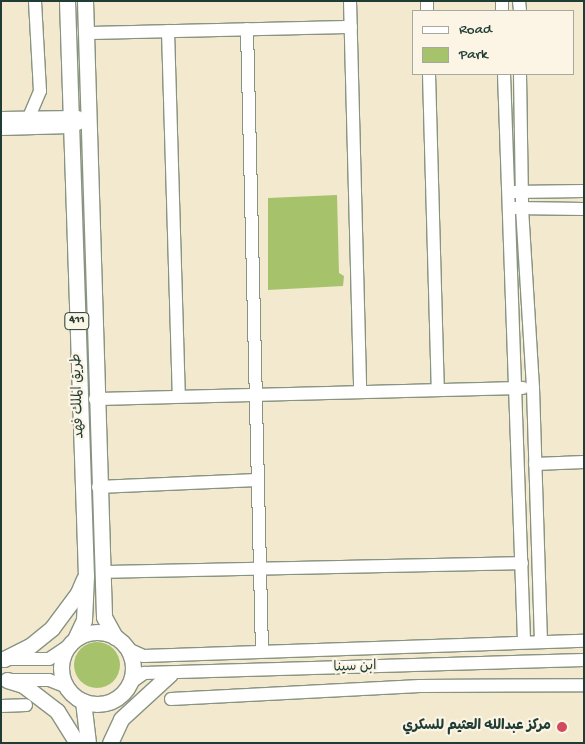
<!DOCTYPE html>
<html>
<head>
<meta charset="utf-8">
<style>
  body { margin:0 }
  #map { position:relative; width:585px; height:744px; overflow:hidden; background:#f2e9ce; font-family:"Gochi Hand","Playpen Sans Arabic",sans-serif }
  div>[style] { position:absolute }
  .green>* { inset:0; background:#a6c36b }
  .round { border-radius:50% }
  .roads { filter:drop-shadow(1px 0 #889381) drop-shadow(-1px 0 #889381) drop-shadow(0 1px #889381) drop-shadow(0 -1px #889381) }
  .minor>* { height:12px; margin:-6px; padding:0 6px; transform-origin:6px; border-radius:6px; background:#fff }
  .major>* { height:15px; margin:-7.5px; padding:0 7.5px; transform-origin:7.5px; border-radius:7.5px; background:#fff }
  .major>.ring { margin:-7.5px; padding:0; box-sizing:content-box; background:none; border:15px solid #fff; border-radius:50% }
  .dots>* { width:14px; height:14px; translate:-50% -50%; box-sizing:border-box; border:2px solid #fcf5e5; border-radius:50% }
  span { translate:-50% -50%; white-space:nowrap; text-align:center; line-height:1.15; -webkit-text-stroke:4.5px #fcf5e5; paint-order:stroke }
  .shield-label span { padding:1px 4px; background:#fcf5e5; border:1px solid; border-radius:4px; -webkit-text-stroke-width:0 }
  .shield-label { font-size:12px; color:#1f3d34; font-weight:700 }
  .street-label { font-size:14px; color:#1f3d34 }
  .poi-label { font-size:14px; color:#1f3d34; font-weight:700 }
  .right { translate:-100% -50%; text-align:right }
  .frame { position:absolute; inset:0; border:2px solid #1f3d34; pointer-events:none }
  .legend { position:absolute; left:412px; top:10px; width:162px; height:65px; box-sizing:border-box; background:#fcf5e5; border:1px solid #a4ab9e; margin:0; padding:6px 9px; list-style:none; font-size:15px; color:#1f3d34 }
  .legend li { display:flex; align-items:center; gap:10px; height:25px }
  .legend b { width:25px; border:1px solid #a4ab9e }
</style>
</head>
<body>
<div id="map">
  <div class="green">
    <div style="clip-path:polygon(337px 195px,339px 273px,344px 276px,343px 286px,268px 290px,268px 198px)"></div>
    <div class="round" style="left:74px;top:642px;width:46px;height:46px"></div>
  </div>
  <div class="roads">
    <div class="minor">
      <div style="left:350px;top:1px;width:391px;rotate:88.5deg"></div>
      <div style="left:427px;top:1px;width:10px;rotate:90deg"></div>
      <div style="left:502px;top:1px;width:10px;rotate:90deg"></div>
      <div style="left:519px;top:1px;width:10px;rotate:84deg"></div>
      <div style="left:247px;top:29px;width:622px;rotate:88.62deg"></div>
      <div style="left:168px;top:31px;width:365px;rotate:88.3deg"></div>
      <div style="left:86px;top:33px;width:265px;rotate:-1.3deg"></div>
      <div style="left:429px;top:74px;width:316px;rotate:88.4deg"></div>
      <div style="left:504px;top:74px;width:568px;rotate:87.98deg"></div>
      <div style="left:520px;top:74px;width:134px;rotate:89.1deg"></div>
      <div style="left:522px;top:208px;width:180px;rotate:86.5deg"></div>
      <div style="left:533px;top:388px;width:254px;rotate:88.2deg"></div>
      <div style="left:29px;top:117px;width:28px;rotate:-67deg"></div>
      <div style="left:40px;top:91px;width:90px;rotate:-93.2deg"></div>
      <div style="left:1px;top:118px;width:77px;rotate:-0.7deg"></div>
      <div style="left:1px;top:129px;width:70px;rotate:-1.6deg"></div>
      <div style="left:71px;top:127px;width:19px;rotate:-25deg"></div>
      <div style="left:514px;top:192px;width:70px;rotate:-0.8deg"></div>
      <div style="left:515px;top:208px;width:69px;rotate:0.8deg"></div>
      <div style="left:95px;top:399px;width:428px;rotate:-1.5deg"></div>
      <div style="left:535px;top:464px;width:49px;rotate:-2.3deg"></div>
      <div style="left:98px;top:487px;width:159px;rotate:-2.5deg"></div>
      <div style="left:102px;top:572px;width:420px;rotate:-1.2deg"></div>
      <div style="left:128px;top:649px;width:17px;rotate:24deg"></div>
      <div style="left:144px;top:656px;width:440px;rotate:-2deg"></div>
      <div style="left:6px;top:659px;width:43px"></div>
      <div style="left:49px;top:659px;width:22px;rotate:-34deg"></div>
      <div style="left:11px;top:680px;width:38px"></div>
      <div style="left:49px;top:680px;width:19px;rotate:21deg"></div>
      <div style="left:129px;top:684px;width:19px;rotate:-36deg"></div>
      <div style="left:144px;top:673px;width:440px;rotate:-1.7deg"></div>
      <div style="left:171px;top:699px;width:249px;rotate:-3deg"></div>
      <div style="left:420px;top:686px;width:164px;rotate:-0.3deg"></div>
      <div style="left:1px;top:706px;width:25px;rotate:-2deg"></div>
    </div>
    <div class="major">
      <div style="left:67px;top:1px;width:575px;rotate:88.11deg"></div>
      <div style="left:86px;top:576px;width:44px;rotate:92.6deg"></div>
      <div style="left:84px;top:620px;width:21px;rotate:115deg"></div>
      <div style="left:85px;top:1px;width:616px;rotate:88.23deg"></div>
      <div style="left:104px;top:617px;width:23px;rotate:61deg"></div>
      <div class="ring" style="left:61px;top:632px;width:57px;height:57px"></div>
      <div style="left:4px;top:659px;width:29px;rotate:-27deg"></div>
      <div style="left:30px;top:646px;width:28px;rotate:-39deg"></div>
      <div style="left:52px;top:628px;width:44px;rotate:-53.4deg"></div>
      <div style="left:78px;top:593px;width:15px;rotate:-67deg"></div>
      <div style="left:7px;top:680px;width:17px;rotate:17deg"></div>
      <div style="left:23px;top:685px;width:43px;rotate:37.4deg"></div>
      <div style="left:57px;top:711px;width:38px;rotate:58deg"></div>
      <div style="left:83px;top:701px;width:42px;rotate:83.2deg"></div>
      <div style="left:110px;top:743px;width:26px;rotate:-65deg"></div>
      <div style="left:121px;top:719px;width:67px;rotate:-42.6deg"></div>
    </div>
  </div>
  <div class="dots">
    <div style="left:562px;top:727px;background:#d1495b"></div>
  </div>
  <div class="shield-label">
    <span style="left:77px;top:321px">411</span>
  </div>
  <div class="street-label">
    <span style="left:79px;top:396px;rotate:-92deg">طريق الملك فهد</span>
    <span style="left:355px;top:668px;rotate:-2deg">ابن سينا</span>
  </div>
  <div class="poi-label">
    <span class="right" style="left:551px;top:727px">مركز عبدالله العثيم للسكري</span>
  </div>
  <div class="frame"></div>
  <ul class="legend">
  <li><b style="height:6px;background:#fff"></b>Road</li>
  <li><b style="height:14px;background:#a6c36b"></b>Park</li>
  </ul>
</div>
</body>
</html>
